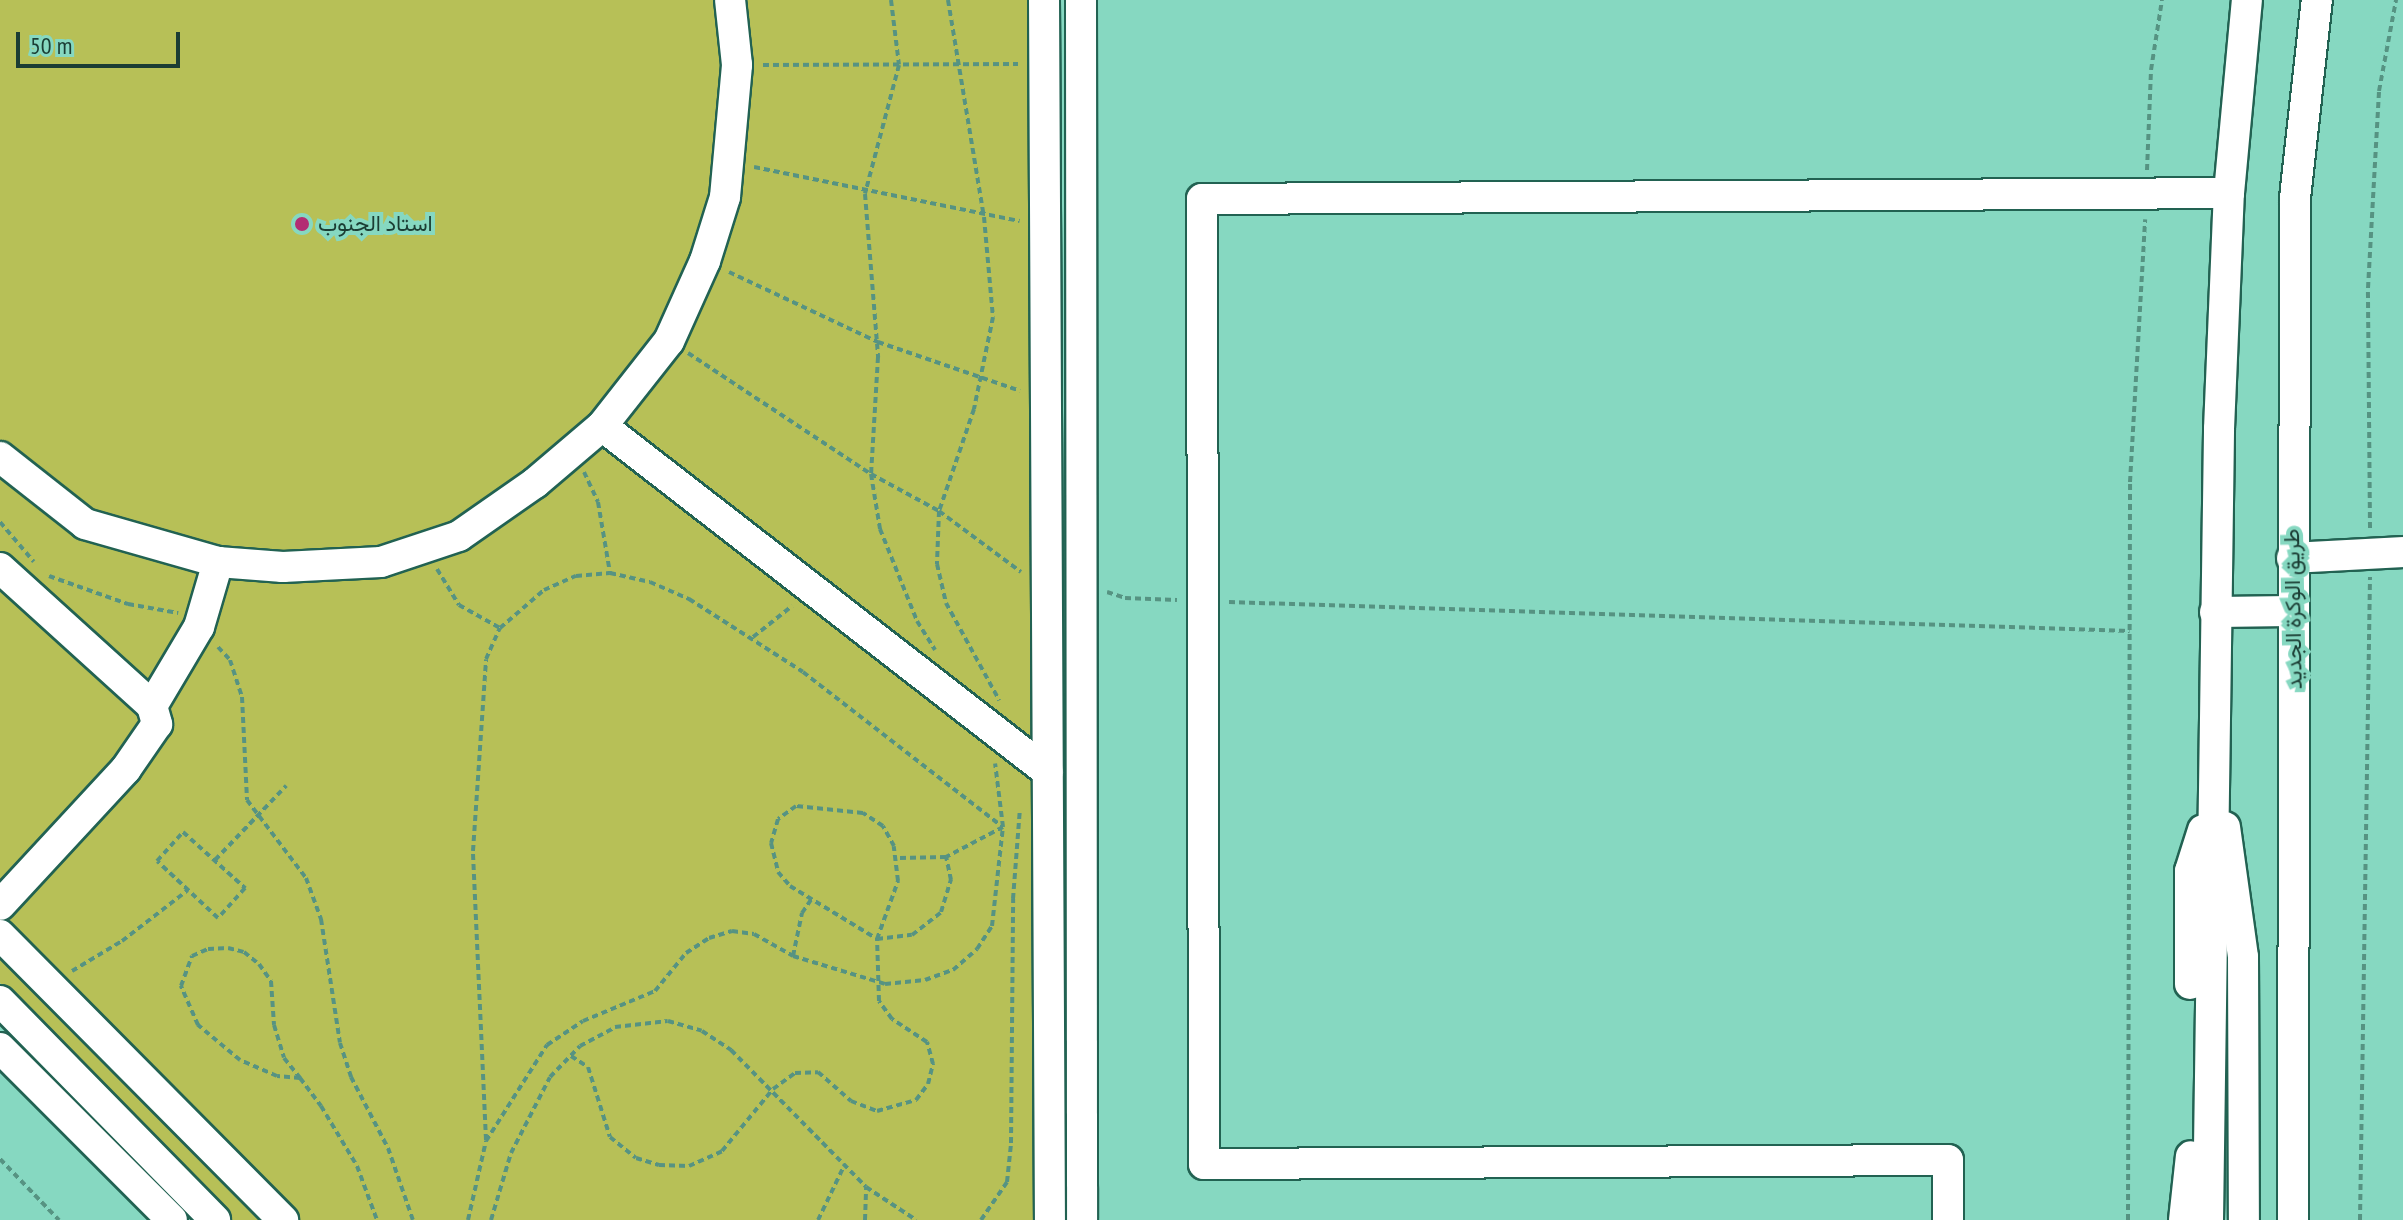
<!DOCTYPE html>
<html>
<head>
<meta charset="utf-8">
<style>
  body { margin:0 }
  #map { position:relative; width:2403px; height:1220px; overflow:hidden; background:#86d8c1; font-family:"PT Sans Narrow",Vazirmatn,sans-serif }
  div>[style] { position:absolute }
  .green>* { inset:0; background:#b7c057 }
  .path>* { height:4px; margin-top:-2px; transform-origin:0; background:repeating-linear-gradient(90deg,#569382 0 6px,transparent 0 10px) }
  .roads { filter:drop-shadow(2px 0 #226252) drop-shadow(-2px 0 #226252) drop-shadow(0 2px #226252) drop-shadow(0 -2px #226252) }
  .minor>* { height:30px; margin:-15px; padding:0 15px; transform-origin:15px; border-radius:15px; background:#fff }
  .dots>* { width:22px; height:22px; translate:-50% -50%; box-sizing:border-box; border:4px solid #86d8c1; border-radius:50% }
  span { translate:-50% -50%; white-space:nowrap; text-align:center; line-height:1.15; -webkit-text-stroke:8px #86d8c1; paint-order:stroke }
  .poi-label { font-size:22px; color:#1b3d34 }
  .left { translate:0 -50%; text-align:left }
  .street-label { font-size:22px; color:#1b3d34 }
  .scale { position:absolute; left:16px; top:32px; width:164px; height:36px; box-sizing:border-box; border:4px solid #1b3d34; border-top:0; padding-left:10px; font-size:24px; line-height:28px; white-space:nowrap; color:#1b3d34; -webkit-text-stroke:6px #86d8c1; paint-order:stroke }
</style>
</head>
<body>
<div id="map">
  <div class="green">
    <div style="clip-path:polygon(0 0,1039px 0,1038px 1220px,229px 1220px,0 983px)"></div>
  </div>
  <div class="path">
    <div style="left:891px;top:0;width:65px;rotate:83deg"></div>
    <div style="left:899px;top:65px;width:133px;rotate:104.8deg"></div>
    <div style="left:865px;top:194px;width:164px;rotate:85.4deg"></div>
    <div style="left:878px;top:357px;width:117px;rotate:93.4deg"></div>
    <div style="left:871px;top:474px;width:56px;rotate:80.7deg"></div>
    <div style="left:880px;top:529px;width:99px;rotate:68.1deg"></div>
    <div style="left:917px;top:621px;width:34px;rotate:58deg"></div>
    <div style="left:948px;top:0;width:220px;rotate:80.6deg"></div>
    <div style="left:984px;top:217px;width:100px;rotate:84.9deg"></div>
    <div style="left:993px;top:317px;width:94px;rotate:101.7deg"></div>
    <div style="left:974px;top:409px;width:108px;rotate:108.9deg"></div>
    <div style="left:939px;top:511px;width:53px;rotate:92.2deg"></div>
    <div style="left:937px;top:564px;width:40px;rotate:77deg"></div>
    <div style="left:946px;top:603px;width:111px;rotate:61.3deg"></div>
    <div style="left:763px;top:65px;width:255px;rotate:-0.2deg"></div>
    <div style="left:754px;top:167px;width:271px;rotate:11.5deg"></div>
    <div style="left:2147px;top:170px;width:100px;rotate:-87.7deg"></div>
    <div style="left:2151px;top:70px;width:71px;rotate:-81.1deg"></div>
    <div style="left:729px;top:272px;width:165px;rotate:25.2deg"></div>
    <div style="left:878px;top:342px;width:150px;rotate:19deg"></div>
    <div style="left:688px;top:353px;width:219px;rotate:33.5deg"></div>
    <div style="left:871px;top:474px;width:77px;rotate:28.6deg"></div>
    <div style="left:939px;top:511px;width:102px;rotate:36.6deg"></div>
    <div style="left:584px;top:472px;width:33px;rotate:65deg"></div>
    <div style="left:598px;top:502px;width:72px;rotate:80.4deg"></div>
    <div style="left:0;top:522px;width:52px;rotate:49.6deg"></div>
    <div style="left:2370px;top:528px;width:240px;rotate:-90.5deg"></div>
    <div style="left:2368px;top:288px;width:197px;rotate:-86.8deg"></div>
    <div style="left:2379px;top:91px;width:93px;rotate:-79.4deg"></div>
    <div style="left:437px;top:569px;width:42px;rotate:58.6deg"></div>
    <div style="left:459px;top:605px;width:47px;rotate:29.3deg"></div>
    <div style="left:49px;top:576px;width:84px;rotate:19.5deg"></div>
    <div style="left:128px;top:604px;width:51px;rotate:10.2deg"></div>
    <div style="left:1107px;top:592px;width:19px;rotate:18deg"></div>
    <div style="left:1125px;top:598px;width:52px;rotate:2.2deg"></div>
    <div style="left:1229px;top:602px;width:901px;rotate:1.84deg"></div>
    <div style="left:753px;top:637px;width:50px;rotate:-38.5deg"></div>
    <div style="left:218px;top:647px;width:18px;rotate:47deg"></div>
    <div style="left:230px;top:660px;width:39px;rotate:72deg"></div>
    <div style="left:242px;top:697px;width:103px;rotate:87.2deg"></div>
    <div style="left:247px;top:800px;width:98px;rotate:52.9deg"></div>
    <div style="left:306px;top:878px;width:44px;rotate:69.9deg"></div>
    <div style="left:321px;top:919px;width:125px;rotate:81.3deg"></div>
    <div style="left:340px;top:1043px;width:36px;rotate:72deg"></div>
    <div style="left:351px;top:1077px;width:80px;rotate:62.5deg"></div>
    <div style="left:388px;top:1148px;width:76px;rotate:70.9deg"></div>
    <div style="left:183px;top:832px;width:84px;rotate:42.1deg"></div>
    <div style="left:245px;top:888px;width:40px;rotate:132deg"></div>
    <div style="left:218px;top:918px;width:83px;rotate:-136.9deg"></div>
    <div style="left:157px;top:861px;width:39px;rotate:-48deg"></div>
    <div style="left:215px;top:860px;width:103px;rotate:-46.2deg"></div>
    <div style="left:793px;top:956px;width:44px;rotate:-78.2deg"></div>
    <div style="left:802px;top:913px;width:18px;rotate:-56deg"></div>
    <div style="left:72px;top:971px;width:58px;rotate:-31deg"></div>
    <div style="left:122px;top:941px;width:83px;rotate:-37.7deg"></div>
    <div style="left:571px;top:1056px;width:20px;rotate:33deg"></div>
    <div style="left:588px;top:1067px;width:73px;rotate:72.6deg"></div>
    <div style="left:610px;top:1137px;width:33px;rotate:39deg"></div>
    <div style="left:636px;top:1158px;width:24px;rotate:17deg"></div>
    <div style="left:659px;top:1165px;width:30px;rotate:2deg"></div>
    <div style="left:689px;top:1166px;width:36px;rotate:-24deg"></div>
    <div style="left:722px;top:1151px;width:80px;rotate:-50.6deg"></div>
    <div style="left:773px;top:1089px;width:27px;rotate:-36deg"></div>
    <div style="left:795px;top:1073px;width:23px;rotate:-2deg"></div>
    <div style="left:818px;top:1072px;width:44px;rotate:41.3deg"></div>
    <div style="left:851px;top:1101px;width:28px;rotate:21deg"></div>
    <div style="left:877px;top:1111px;width:41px;rotate:-15.8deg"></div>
    <div style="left:916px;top:1100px;width:20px;rotate:-53deg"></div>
    <div style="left:928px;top:1084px;width:21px;rotate:-76deg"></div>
    <div style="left:933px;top:1064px;width:23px;rotate:-105deg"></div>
    <div style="left:927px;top:1042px;width:42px;rotate:-146.7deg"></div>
    <div style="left:892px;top:1019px;width:22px;rotate:-126deg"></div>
    <div style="left:879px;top:1001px;width:62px;rotate:-91.8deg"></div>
    <div style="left:877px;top:939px;width:62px;rotate:-70.1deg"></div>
    <div style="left:898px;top:881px;width:35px;rotate:-97deg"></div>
    <div style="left:894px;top:846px;width:23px;rotate:-119deg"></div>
    <div style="left:883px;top:826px;width:24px;rotate:-147deg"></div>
    <div style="left:863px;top:813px;width:67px;rotate:-174deg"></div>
    <div style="left:796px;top:806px;width:22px;rotate:144deg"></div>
    <div style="left:778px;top:819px;width:25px;rotate:106deg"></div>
    <div style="left:771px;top:843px;width:30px;rotate:76deg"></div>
    <div style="left:778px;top:872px;width:18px;rotate:49deg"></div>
    <div style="left:790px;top:886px;width:102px;rotate:31.3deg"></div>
    <div style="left:877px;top:939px;width:35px;rotate:-7deg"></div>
    <div style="left:912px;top:935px;width:37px;rotate:-38deg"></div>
    <div style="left:941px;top:912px;width:34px;rotate:-73deg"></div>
    <div style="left:951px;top:880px;width:24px;rotate:-102deg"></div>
    <div style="left:300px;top:1078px;width:23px;rotate:-175deg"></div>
    <div style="left:277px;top:1076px;width:40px;rotate:-156.6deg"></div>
    <div style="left:240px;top:1060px;width:55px;rotate:-140.2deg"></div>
    <div style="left:198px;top:1025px;width:43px;rotate:-113.6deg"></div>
    <div style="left:181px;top:986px;width:32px;rotate:-70deg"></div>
    <div style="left:192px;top:956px;width:17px;rotate:-24deg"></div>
    <div style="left:208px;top:949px;width:20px;rotate:-3deg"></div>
    <div style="left:228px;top:948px;width:16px;rotate:14deg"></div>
    <div style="left:244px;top:952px;width:19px;rotate:39deg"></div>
    <div style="left:259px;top:964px;width:21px;rotate:55deg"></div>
    <div style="left:271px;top:981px;width:44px;rotate:86.1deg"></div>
    <div style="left:274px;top:1025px;width:34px;rotate:73deg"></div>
    <div style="left:284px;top:1058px;width:26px;rotate:51deg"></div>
    <div style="left:300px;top:1078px;width:35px;rotate:53deg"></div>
    <div style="left:321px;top:1106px;width:70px;rotate:59deg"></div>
    <div style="left:357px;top:1166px;width:58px;rotate:69.7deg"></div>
    <div style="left:486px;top:1140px;width:289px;rotate:-92.6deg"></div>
    <div style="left:473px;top:851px;width:192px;rotate:-86.1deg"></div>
    <div style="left:486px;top:659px;width:34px;rotate:-66deg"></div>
    <div style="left:500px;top:628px;width:58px;rotate:-40.8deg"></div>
    <div style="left:544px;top:590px;width:35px;rotate:-24deg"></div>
    <div style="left:576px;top:576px;width:34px;rotate:-5deg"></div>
    <div style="left:610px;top:573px;width:41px;rotate:12.7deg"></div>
    <div style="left:650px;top:582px;width:43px;rotate:23.6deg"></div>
    <div style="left:689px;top:599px;width:135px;rotate:32.6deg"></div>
    <div style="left:803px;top:672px;width:253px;rotate:37.8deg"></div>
    <div style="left:1003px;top:827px;width:64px;rotate:152.2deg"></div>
    <div style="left:946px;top:857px;width:47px;rotate:178.8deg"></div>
    <div style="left:0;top:1159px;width:85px;rotate:46deg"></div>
    <div style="left:468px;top:1220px;width:81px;rotate:-77.2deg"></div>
    <div style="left:486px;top:1141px;width:114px;rotate:-57.6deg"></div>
    <div style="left:547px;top:1045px;width:43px;rotate:-33.7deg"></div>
    <div style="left:583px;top:1021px;width:78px;rotate:-22.6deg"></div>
    <div style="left:655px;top:991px;width:49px;rotate:-50.8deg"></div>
    <div style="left:686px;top:953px;width:27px;rotate:-33deg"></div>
    <div style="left:709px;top:938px;width:24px;rotate:-17deg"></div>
    <div style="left:732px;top:931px;width:22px;rotate:8deg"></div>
    <div style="left:754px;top:934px;width:45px;rotate:29.4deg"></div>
    <div style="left:793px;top:956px;width:96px;rotate:16.9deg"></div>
    <div style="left:885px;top:984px;width:40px;rotate:-5.7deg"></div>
    <div style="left:925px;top:980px;width:30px;rotate:-20deg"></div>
    <div style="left:953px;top:970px;width:32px;rotate:-41deg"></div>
    <div style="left:977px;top:949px;width:27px;rotate:-57deg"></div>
    <div style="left:992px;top:926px;width:100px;rotate:-83.7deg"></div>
    <div style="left:1003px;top:827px;width:64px;rotate:-97.1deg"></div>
    <div style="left:491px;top:1220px;width:70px;rotate:-73.4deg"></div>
    <div style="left:511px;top:1153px;width:85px;rotate:-62.8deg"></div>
    <div style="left:550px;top:1077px;width:43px;rotate:-45.9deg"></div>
    <div style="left:580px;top:1046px;width:40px;rotate:-28deg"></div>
    <div style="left:615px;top:1027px;width:53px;rotate:-6.5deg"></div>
    <div style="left:668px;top:1021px;width:35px;rotate:16deg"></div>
    <div style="left:702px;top:1031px;width:35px;rotate:33deg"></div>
    <div style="left:731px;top:1050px;width:192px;rotate:45.4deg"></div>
    <div style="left:866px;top:1187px;width:60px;rotate:33.4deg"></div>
    <div style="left:818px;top:1220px;width:62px;rotate:-64.3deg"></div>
    <div style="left:865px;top:1220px;width:33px;rotate:-88deg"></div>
    <div style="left:981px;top:1220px;width:46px;rotate:-55.6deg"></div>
    <div style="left:1007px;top:1182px;width:39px;rotate:-84deg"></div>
    <div style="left:1011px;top:1143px;width:244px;rotate:-89.5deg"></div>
    <div style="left:1013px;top:899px;width:90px;rotate:-85.6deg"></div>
    <div style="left:2128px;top:1220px;width:738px;rotate:-89.84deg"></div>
    <div style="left:2130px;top:482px;width:263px;rotate:-86.7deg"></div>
    <div style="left:2360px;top:1220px;width:643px;rotate:-89.11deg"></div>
  </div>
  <div class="roads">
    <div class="minor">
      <div style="left:1044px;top:0;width:1220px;rotate:89.72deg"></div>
      <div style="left:1081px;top:0;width:1220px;rotate:89.95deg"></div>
      <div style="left:602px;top:426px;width:564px;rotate:37.8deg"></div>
      <div style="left:0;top:457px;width:108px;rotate:38.2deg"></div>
      <div style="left:85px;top:524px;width:138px;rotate:15.9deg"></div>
      <div style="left:218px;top:562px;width:65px;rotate:4.4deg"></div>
      <div style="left:283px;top:567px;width:98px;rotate:-2.9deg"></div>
      <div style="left:381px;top:562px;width:82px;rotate:-18.4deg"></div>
      <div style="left:459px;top:536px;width:93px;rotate:-34.9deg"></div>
      <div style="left:535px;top:483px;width:88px;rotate:-40.4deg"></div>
      <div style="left:602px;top:426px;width:108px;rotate:-51.8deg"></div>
      <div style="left:669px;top:341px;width:88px;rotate:-65.8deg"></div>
      <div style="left:705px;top:261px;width:67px;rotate:-72.6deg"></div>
      <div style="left:725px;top:197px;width:133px;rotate:-84.8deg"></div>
      <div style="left:737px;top:65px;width:65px;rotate:-96.1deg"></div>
      <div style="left:2292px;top:558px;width:111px;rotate:-3.1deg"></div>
      <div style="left:0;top:568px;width:205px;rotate:42.2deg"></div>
      <div style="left:152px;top:706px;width:19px;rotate:74deg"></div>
      <div style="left:157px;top:724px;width:55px;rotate:124.6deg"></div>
      <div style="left:126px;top:769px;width:185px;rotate:132.8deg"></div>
      <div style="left:2215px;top:612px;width:78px;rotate:-0.7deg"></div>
      <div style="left:152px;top:706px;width:92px;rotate:-59.3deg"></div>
      <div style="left:199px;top:627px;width:68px;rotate:-73.7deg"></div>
      <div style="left:2225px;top:827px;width:131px;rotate:82.1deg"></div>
      <div style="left:2243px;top:957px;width:263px;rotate:89.8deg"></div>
      <div style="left:0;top:935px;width:402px;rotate:45.2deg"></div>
      <div style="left:2190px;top:984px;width:113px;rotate:-90deg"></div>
      <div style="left:2190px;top:871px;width:43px;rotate:-72.4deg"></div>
      <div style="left:0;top:1001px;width:307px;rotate:45.5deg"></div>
      <div style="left:0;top:1048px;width:243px;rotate:45deg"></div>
      <div style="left:1948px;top:1220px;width:60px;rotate:-90deg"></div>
      <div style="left:1948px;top:1160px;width:744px;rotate:179.69deg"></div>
      <div style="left:1204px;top:1164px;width:965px;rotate:-90.12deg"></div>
      <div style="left:1202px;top:199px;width:1027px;rotate:-0.33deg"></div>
      <div style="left:2184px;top:1220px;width:64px;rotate:-83.8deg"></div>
      <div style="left:2208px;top:1220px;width:791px;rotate:-89.2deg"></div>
      <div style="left:2219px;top:429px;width:236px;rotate:-87.6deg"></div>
      <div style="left:2229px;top:193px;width:194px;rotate:-84.7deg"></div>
      <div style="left:2293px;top:1220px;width:1022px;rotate:-89.89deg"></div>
      <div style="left:2295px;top:198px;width:199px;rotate:-83.7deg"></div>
    </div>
  </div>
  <div class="dots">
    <div style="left:302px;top:224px;background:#b32d73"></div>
  </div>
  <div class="poi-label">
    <span class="left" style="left:318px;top:224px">استاد الجنوب</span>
  </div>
  <div class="street-label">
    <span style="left:2293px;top:609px;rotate:-91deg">طريق الوكرة الجديد</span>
  </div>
  <div class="scale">50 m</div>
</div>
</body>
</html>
